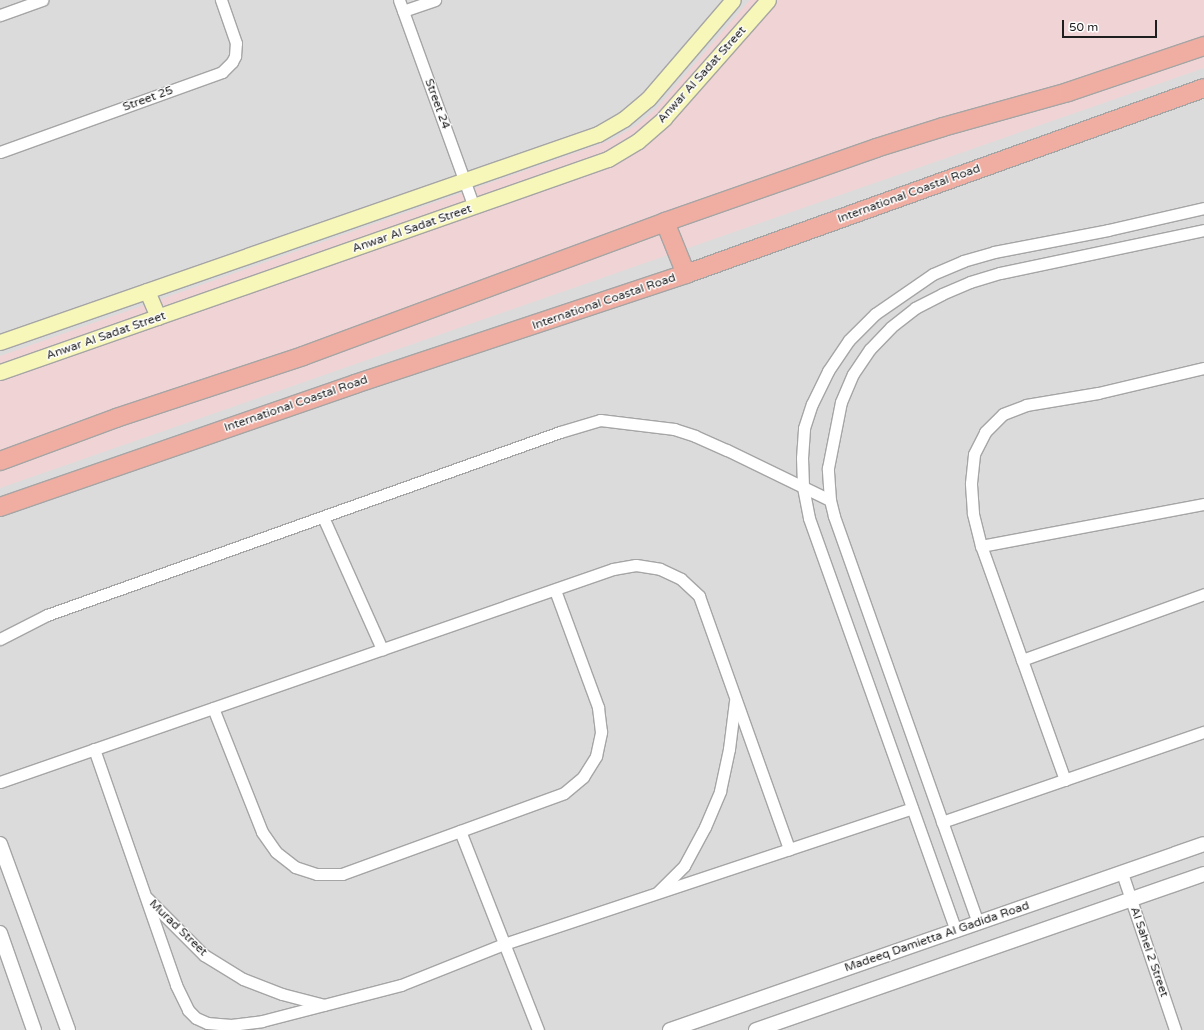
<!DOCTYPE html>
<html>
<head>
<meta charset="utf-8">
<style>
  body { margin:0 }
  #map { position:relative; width:1204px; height:1030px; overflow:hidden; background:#efebe5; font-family:"Varela Round",sans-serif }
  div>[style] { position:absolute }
  .residential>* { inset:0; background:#dcdbdb; transform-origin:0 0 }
  .commercial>* { inset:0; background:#f0d4d5 }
  .roads { filter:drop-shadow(1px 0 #a5a5a5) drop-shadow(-1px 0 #a5a5a5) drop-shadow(0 1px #a5a5a5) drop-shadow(0 -1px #a5a5a5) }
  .minor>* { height:11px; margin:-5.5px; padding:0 5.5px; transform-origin:5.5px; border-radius:5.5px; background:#fff }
  .tertiary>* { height:14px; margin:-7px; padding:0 7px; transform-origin:7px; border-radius:7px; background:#fff }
  .secondary>* { height:15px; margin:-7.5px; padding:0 7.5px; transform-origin:7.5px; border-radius:7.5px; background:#f8f7ba }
  .trunk>* { height:18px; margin:-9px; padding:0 9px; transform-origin:9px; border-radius:9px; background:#f0aea2 }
  span { translate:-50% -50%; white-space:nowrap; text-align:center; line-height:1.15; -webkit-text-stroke:3px #fff; paint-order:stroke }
  .street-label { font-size:12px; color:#1e1e1e }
  .scale { position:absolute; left:1062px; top:20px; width:95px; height:18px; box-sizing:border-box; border:2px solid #1e1e1e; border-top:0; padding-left:5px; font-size:12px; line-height:14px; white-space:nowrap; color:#1e1e1e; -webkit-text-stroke:3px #fff; paint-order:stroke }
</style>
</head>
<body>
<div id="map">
  <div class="residential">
    <div style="left:0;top:0;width:1204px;height:1030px"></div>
  </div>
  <div class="commercial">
    <div style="clip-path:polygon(750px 0,1204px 0,1204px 68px,0 488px,0 356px,611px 140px,637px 125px,656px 109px)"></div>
  </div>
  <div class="roads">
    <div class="minor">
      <div style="left:399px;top:0;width:220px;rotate:70.1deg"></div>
      <div style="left:403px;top:11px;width:34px;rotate:-19deg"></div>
      <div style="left:0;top:15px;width:45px;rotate:-19.7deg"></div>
      <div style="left:0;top:152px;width:236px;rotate:-19.8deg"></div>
      <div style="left:222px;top:72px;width:14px;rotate:-45deg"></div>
      <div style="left:232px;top:62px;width:7px;rotate:-63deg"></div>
      <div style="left:235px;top:56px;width:13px;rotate:-86deg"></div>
      <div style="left:236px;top:43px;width:46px;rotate:-109.2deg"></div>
      <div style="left:323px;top:517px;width:145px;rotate:65.9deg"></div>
      <div style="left:981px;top:546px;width:227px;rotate:-10.7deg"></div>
      <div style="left:0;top:639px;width:53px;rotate:-27.1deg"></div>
      <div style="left:47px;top:615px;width:545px;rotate:-19.63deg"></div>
      <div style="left:560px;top:432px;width:42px;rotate:-16.7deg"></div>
      <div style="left:600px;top:420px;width:75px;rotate:6.9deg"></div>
      <div style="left:674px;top:429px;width:22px;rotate:18deg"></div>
      <div style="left:695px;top:436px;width:35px;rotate:24deg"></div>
      <div style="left:727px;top:450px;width:114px;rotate:25.9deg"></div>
      <div style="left:1022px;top:660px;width:194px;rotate:-19.9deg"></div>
      <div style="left:213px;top:708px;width:133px;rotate:68.4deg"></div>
      <div style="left:262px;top:832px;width:24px;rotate:55deg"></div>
      <div style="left:276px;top:852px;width:24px;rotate:38deg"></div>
      <div style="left:295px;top:867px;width:23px;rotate:18deg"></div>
      <div style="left:317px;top:874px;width:25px"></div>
      <div style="left:342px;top:874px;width:236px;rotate:-20deg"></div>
      <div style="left:564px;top:793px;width:25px;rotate:-40deg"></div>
      <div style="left:583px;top:777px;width:25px;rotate:-58deg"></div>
      <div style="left:596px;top:756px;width:25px;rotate:-78deg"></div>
      <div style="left:601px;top:732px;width:25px;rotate:-97deg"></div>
      <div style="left:598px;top:707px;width:125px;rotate:-110.2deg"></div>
      <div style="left:94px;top:749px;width:250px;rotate:70.8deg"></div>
      <div style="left:176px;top:985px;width:28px;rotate:64deg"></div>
      <div style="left:188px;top:1010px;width:11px;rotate:45deg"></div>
      <div style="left:196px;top:1018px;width:12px;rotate:24deg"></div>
      <div style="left:207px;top:1023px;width:24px;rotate:5deg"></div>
      <div style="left:231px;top:1025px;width:31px;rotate:-7deg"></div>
      <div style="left:262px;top:1021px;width:144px;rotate:-14.5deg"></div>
      <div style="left:401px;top:985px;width:111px;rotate:-21.7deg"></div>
      <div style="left:504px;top:944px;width:430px;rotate:-18.4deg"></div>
      <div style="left:1065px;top:780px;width:249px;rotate:-109.7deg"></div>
      <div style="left:981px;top:546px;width:34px;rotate:-104deg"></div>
      <div style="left:973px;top:513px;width:30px;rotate:-94deg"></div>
      <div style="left:971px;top:483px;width:29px;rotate:-84deg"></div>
      <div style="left:974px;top:454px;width:25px;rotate:-63deg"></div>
      <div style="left:985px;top:432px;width:25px;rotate:-45deg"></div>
      <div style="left:1003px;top:414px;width:25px;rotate:-21deg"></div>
      <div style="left:1026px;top:405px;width:73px;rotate:-9.5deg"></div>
      <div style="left:1098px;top:393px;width:109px;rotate:-13.3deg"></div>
      <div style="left:0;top:782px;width:649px;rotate:-19.16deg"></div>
      <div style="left:613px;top:569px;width:23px;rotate:-10deg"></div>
      <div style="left:636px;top:565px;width:24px;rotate:9deg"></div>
      <div style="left:660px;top:569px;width:23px;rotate:25deg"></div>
      <div style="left:681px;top:579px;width:25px;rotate:43deg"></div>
      <div style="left:699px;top:596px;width:269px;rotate:70.4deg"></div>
      <div style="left:942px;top:822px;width:277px;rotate:-19deg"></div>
      <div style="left:460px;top:831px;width:214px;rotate:68.6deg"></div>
      <div style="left:1122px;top:873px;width:166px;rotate:71.3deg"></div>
      <div style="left:658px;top:892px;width:37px;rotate:-45deg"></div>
      <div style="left:684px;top:866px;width:44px;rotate:-61.7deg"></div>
      <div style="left:705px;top:827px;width:39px;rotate:-67deg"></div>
      <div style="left:720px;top:791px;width:43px;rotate:-77.9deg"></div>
      <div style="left:729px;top:749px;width:48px;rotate:-82.9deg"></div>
      <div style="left:147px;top:898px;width:81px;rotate:45deg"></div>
      <div style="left:204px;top:955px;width:46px;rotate:31.6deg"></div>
      <div style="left:243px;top:979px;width:42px;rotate:21deg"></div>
      <div style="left:282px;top:994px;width:43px;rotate:14.7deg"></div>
      <div style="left:978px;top:923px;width:432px;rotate:-109.5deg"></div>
      <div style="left:834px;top:516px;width:16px;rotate:-104deg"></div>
      <div style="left:830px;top:500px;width:32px;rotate:-94deg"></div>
      <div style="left:828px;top:468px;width:67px;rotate:-78.9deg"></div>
      <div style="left:841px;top:402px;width:30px;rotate:-67deg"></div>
      <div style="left:853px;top:374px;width:30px;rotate:-56deg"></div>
      <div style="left:870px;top:349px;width:30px;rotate:-46deg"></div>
      <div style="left:891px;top:327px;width:31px;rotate:-38deg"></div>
      <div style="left:915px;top:308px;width:30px;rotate:-27deg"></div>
      <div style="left:942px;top:294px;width:30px;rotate:-23deg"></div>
      <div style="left:970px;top:282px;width:31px;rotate:-17deg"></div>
      <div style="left:1000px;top:273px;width:208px;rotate:-11.9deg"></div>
      <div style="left:956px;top:931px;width:438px;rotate:-109.6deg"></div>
      <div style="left:809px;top:518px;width:33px;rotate:-101deg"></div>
      <div style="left:803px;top:486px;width:28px;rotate:-92deg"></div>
      <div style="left:802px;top:458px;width:30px;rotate:-86deg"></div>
      <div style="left:804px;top:428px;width:25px;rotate:-72deg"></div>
      <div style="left:812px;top:404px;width:37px;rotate:-64deg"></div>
      <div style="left:828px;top:371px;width:37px;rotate:-56deg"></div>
      <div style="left:849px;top:340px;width:37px;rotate:-45deg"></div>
      <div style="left:875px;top:314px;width:70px;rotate:-34.6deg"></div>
      <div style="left:933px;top:274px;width:33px;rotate:-23deg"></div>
      <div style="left:963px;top:261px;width:32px;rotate:-16deg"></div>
      <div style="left:994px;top:252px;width:116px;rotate:-10.9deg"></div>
      <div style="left:1108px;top:230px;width:98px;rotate:-12.9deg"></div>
    </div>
    <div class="tertiary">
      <div style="left:0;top:844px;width:198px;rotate:69.9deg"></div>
      <div style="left:0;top:933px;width:103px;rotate:70.7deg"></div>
      <div style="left:670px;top:1030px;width:565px;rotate:-19.2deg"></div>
      <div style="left:756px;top:1030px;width:474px;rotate:-19.2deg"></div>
    </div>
    <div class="secondary">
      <div style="left:147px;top:291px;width:28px;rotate:67deg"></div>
      <div style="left:0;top:342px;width:633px;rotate:-19.18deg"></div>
      <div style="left:598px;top:134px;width:30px;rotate:-30deg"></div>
      <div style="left:624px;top:119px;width:31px;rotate:-40deg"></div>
      <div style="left:648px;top:99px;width:130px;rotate:-49.4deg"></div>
      <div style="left:0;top:372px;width:644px;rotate:-19.31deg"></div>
      <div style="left:608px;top:159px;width:35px;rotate:-31deg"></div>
      <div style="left:638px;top:141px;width:35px;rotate:-41deg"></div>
      <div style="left:664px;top:118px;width:157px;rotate:-48.6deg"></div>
    </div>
    <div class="trunk">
      <div style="left:665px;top:222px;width:56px;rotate:68deg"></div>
      <div style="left:0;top:461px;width:124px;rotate:-20.3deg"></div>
      <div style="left:116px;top:418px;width:197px;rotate:-18.3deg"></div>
      <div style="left:303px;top:356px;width:386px;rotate:-20.3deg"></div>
      <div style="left:665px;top:222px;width:224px;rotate:-19.3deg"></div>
      <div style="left:876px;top:148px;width:70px;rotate:-17.4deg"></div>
      <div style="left:943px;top:127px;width:130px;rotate:-15.6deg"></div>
      <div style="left:1068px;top:92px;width:144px;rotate:-18.7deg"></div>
      <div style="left:0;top:507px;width:376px;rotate:-19.1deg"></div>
      <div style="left:355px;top:384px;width:349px;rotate:-18.4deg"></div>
      <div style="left:686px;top:274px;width:550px;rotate:-19.75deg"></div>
    </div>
  </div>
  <div class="street-label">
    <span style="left:702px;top:75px;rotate:-48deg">Anwar Al Sadat Street</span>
    <span style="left:148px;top:99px;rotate:-20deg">Street 25</span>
    <span style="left:437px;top:104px;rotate:70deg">Street 24</span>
    <span style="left:909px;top:194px;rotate:-20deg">International Coastal Road</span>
    <span style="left:412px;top:229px;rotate:-19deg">Anwar Al Sadat Street</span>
    <span style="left:604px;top:302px;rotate:-19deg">International Coastal Road</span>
    <span style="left:106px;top:336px;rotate:-19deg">Anwar Al Sadat Street</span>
    <span style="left:296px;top:404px;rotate:-19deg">International Coastal Road</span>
    <span style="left:178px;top:928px;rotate:44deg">Murad Street</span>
    <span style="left:937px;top:937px;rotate:-19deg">Madeeq Damietta Al Gadida Road</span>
    <span style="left:1149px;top:952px;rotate:71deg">Al Sahel 2 Street</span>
  </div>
  <div class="scale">50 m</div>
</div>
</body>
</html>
